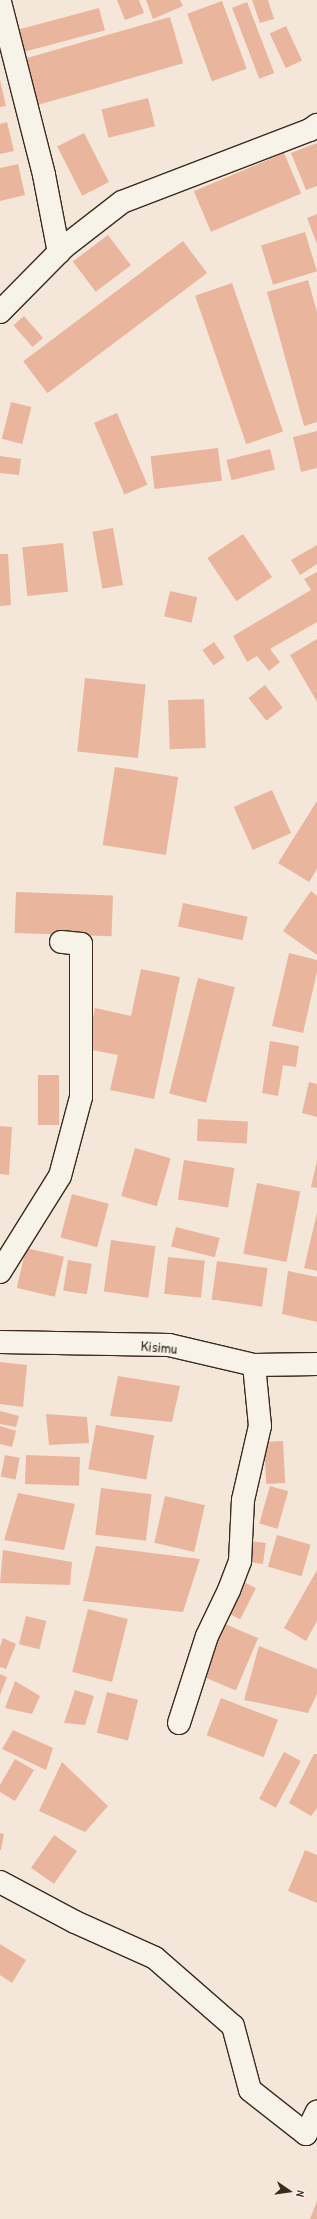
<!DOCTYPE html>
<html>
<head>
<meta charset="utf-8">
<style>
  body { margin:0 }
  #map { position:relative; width:317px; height:2219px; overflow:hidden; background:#f4e7d9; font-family:"Patrick Hand",sans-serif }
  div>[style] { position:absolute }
  .building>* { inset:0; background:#eab59d; transform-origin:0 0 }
  .roads { filter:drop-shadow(1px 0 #3b2a1e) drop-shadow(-1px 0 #3b2a1e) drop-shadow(0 1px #3b2a1e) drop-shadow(0 -1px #3b2a1e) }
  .minor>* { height:22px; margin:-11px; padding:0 11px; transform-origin:11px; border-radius:11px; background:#f7f3e8 }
  .tertiary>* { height:22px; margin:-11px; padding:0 11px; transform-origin:11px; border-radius:11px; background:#f7f3e8 }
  span { translate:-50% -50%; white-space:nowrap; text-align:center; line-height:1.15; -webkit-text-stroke:3px #f7f3e8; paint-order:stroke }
  .street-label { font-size:15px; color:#3b2a1e }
  .north { position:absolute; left:269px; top:2171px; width:40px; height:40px; -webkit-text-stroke:3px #f7f3e8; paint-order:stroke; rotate:103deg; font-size:11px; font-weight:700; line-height:16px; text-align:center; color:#3b2a1e }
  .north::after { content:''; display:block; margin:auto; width:14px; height:18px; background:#3b2a1e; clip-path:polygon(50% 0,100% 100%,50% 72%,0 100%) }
</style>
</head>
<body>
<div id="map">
  <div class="building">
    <div style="clip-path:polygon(117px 0,139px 0,144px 13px,125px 20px)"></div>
    <div style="clip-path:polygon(146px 0,180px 0,183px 6px,153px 19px)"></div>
    <div style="clip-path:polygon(252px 0,268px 0,274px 19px,260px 23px)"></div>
    <div style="left:222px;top:1px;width:72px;height:37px;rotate:70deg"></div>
    <div style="left:247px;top:2px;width:76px;height:16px;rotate:69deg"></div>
    <div style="left:99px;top:8px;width:23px;height:91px;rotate:75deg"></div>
    <div style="left:170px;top:17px;width:48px;height:156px;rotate:74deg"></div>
    <div style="left:286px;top:26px;width:38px;height:18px;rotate:65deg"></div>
    <div style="clip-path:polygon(0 80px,6px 106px,0 107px)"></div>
    <div style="left:148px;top:98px;width:29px;height:48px;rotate:76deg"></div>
    <div style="clip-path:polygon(7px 122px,14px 151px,0 154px,0 124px)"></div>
    <div style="left:84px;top:133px;width:55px;height:30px;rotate:63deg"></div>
    <div style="clip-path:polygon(317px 143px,317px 186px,306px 190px,291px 153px)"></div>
    <div style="left:284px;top:153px;width:44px;height:98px;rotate:67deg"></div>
    <div style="clip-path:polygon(18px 164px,25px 195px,0 201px,0 168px)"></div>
    <div style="clip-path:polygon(317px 214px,317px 244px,307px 218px)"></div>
    <div style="left:305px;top:232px;width:41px;height:46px;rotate:73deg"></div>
    <div style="left:108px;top:235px;width:38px;height:44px;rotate:53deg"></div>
    <div style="left:183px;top:241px;width:40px;height:200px;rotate:53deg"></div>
    <div style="clip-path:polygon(308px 280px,317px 312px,317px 422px,304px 426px,267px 292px)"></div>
    <div style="left:232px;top:283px;width:157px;height:39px;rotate:71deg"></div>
    <div style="left:24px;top:316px;width:29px;height:14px;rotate:49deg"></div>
    <div style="left:11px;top:402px;width:21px;height:38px;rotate:14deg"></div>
    <div style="left:117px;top:413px;width:78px;height:25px;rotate:67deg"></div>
    <div style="clip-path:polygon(317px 431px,317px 468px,301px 472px,293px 437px)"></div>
    <div style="left:218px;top:448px;width:33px;height:68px;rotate:83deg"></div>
    <div style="left:270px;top:449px;width:21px;height:45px;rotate:76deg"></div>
    <div style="clip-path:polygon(0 456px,21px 459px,19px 475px,0 473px)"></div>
    <div style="left:113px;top:528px;width:58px;height:21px;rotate:80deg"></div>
    <div style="left:243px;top:534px;width:52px;height:43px;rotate:56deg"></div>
    <div style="left:63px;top:543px;width:49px;height:41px;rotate:84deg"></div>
    <div style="clip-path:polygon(317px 545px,317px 564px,300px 575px,291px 560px)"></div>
    <div style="clip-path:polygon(0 554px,8px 554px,11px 605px,0 606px)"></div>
    <div style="clip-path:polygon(317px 572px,317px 622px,270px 649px,280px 662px,269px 671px,257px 656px,247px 662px,233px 636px,311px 590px,304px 579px)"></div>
    <div style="left:170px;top:591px;width:28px;height:26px;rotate:13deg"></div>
    <div style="clip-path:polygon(317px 639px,317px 702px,290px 655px)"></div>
    <div style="left:214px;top:642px;width:19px;height:14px;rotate:55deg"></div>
    <div style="left:85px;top:678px;width:61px;height:74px;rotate:6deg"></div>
    <div style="left:265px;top:685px;width:29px;height:21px;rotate:52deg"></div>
    <div style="left:204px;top:699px;width:49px;height:36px;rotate:88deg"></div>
    <div style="left:115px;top:767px;width:64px;height:79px;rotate:9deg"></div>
    <div style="left:272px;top:790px;width:47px;height:42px;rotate:66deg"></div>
    <div style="clip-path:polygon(317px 801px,317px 869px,309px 882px,278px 863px)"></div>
    <div style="clip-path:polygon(311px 891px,317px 896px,317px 955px,283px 931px)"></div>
    <div style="left:16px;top:892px;width:97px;height:41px;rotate:2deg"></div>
    <div style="left:183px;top:903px;width:66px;height:24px;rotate:12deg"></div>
    <div style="clip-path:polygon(289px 953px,317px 960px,317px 972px,303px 1033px,272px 1026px)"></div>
    <div style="clip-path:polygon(141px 969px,180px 977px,154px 1099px,110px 1090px,118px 1055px,87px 1049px,95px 1008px,131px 1016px)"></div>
    <div style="left:198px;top:978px;width:38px;height:119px;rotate:14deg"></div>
    <div style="clip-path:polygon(270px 1041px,299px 1046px,296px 1067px,283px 1065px,278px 1096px,262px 1093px)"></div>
    <div style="left:38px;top:1075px;width:21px;height:50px"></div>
    <div style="clip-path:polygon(309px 1082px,317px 1084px,317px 1117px,302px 1113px)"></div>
    <div style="left:198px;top:1119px;width:50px;height:22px;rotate:3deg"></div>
    <div style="clip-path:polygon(0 1126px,12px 1127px,9px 1175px,0 1174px)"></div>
    <div style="left:135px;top:1148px;width:37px;height:50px;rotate:16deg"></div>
    <div style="left:184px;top:1160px;width:51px;height:40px;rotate:9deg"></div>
    <div style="clip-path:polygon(317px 1160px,317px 1188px,311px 1187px)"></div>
    <div style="left:257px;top:1183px;width:44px;height:72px;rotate:11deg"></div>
    <div style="left:72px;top:1194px;width:38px;height:45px;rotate:15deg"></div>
    <div style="clip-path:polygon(317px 1213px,317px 1271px,304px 1268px)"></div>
    <div style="left:176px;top:1227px;width:45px;height:20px;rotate:14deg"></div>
    <div style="left:111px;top:1240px;width:45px;height:52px;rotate:8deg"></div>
    <div style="left:26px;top:1248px;width:39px;height:41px;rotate:13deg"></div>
    <div style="left:168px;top:1257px;width:37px;height:37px;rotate:6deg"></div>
    <div style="left:68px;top:1260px;width:24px;height:31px;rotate:9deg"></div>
    <div style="left:217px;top:1261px;width:51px;height:39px;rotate:8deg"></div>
    <div style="clip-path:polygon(288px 1271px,317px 1277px,317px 1322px,282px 1314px)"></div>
    <div style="clip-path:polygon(0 1362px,27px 1365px,23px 1407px,0 1404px)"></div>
    <div style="clip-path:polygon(118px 1376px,180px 1386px,172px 1422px,110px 1416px)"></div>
    <div style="clip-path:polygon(0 1411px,19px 1416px,16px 1427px,0 1424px)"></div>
    <div style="clip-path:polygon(46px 1414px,87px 1417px,89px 1443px,49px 1445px)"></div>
    <div style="left:96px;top:1425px;width:59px;height:45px;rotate:10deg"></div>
    <div style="clip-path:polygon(0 1426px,16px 1431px,12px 1447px,0 1444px)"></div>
    <div style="left:283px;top:1441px;width:42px;height:19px;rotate:87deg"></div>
    <div style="left:5px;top:1455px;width:15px;height:22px;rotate:11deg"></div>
    <div style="left:26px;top:1455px;width:54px;height:29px;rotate:2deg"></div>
    <div style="left:270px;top:1486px;width:19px;height:39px;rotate:16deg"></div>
    <div style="left:101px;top:1488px;width:51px;height:47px;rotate:7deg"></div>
    <div style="clip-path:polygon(18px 1493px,75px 1504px,64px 1550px,4px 1540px)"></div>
    <div style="left:165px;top:1496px;width:41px;height:48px;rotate:13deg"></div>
    <div style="left:277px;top:1535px;width:35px;height:33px;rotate:16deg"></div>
    <div style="left:251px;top:1541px;width:15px;height:21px;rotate:8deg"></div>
    <div style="clip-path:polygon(96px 1546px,200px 1559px,183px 1612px,83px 1601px)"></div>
    <div style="clip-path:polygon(3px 1550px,72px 1562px,70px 1585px,0 1583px)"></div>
    <div style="clip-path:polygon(317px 1570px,317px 1621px,306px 1641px,284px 1628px)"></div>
    <div style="left:240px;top:1580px;width:18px;height:35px;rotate:27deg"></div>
    <div style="left:88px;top:1609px;width:41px;height:65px;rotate:14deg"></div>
    <div style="left:26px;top:1616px;width:21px;height:29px;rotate:14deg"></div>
    <div style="left:225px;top:1624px;width:36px;height:57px;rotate:23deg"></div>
    <div style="clip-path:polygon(3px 1638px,16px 1644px,6px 1669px,0 1667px,0 1647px)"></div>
    <div style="clip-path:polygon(259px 1646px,317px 1669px,317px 1694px,308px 1713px,244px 1700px)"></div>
    <div style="clip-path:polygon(0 1674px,7px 1677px,0 1695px)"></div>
    <div style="clip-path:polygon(15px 1681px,40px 1696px,32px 1714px,5px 1708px)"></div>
    <div style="clip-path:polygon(75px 1690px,94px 1696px,85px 1725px,64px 1723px)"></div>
    <div style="left:107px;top:1692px;width:32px;height:42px;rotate:14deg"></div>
    <div style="left:221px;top:1698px;width:61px;height:40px;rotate:21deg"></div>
    <div style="clip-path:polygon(13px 1730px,53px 1748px,46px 1770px,2px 1749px)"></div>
    <div style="left:284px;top:1752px;width:19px;height:53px;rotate:28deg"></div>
    <div style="clip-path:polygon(314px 1754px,317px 1754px,317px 1808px,311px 1816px,289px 1803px)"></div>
    <div style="clip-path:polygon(15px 1759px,34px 1770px,15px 1801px,0 1792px,0 1785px)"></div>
    <div style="clip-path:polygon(62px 1762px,108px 1806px,85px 1832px,39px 1811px)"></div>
    <div style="clip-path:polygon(0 1833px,4px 1834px,1px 1850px,0 1850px)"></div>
    <div style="left:54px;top:1835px;width:28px;height:40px;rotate:35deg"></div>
    <div style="clip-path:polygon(305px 1850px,317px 1855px,317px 1903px,288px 1891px)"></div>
    <div style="clip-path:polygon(0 1944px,26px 1960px,12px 1983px,0 1975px)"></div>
    <div style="clip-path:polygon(317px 2201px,317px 2219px,310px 2219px)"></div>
  </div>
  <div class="roads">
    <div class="minor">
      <div style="left:0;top:2px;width:179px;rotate:75.7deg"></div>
      <div style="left:44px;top:175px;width:79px;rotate:79.1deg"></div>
      <div style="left:0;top:312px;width:91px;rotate:-45.4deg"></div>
      <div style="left:64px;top:247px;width:73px;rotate:-37.8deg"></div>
      <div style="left:122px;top:202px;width:201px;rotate:-21deg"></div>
      <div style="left:310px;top:130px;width:9px;rotate:-36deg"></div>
      <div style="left:0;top:1272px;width:113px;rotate:-58deg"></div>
      <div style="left:60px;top:1176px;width:82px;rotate:-75.1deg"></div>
      <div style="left:81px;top:1097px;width:153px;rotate:-90deg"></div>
      <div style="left:81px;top:944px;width:20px;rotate:-174deg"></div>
      <div style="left:179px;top:1723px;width:91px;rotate:-72.2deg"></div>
      <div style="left:207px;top:1636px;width:51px;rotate:-64.4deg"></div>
      <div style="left:229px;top:1590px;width:31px;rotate:-69deg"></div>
      <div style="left:240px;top:1561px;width:61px;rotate:-87.2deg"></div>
      <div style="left:243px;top:1500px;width:76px;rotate:-77.1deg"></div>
      <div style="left:260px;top:1426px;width:61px;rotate:-95.6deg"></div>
      <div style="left:0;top:1882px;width:85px;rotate:28.1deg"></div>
      <div style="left:75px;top:1922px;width:88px;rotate:24.2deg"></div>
      <div style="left:155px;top:1958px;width:103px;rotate:41.1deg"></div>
      <div style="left:233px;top:2026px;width:66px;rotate:75.1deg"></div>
      <div style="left:250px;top:2090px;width:71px;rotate:38.2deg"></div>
      <div style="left:306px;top:2134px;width:25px;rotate:-64deg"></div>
    </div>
    <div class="tertiary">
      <div style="left:0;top:1342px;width:169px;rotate:1deg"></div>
      <div style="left:169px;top:1345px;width:87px;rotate:13.2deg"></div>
      <div style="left:254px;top:1365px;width:63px;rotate:-0.9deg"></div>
    </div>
  </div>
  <div class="street-label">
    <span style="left:159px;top:1347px;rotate:5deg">Kisimu</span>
  </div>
  <div class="north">N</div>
</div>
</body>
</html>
